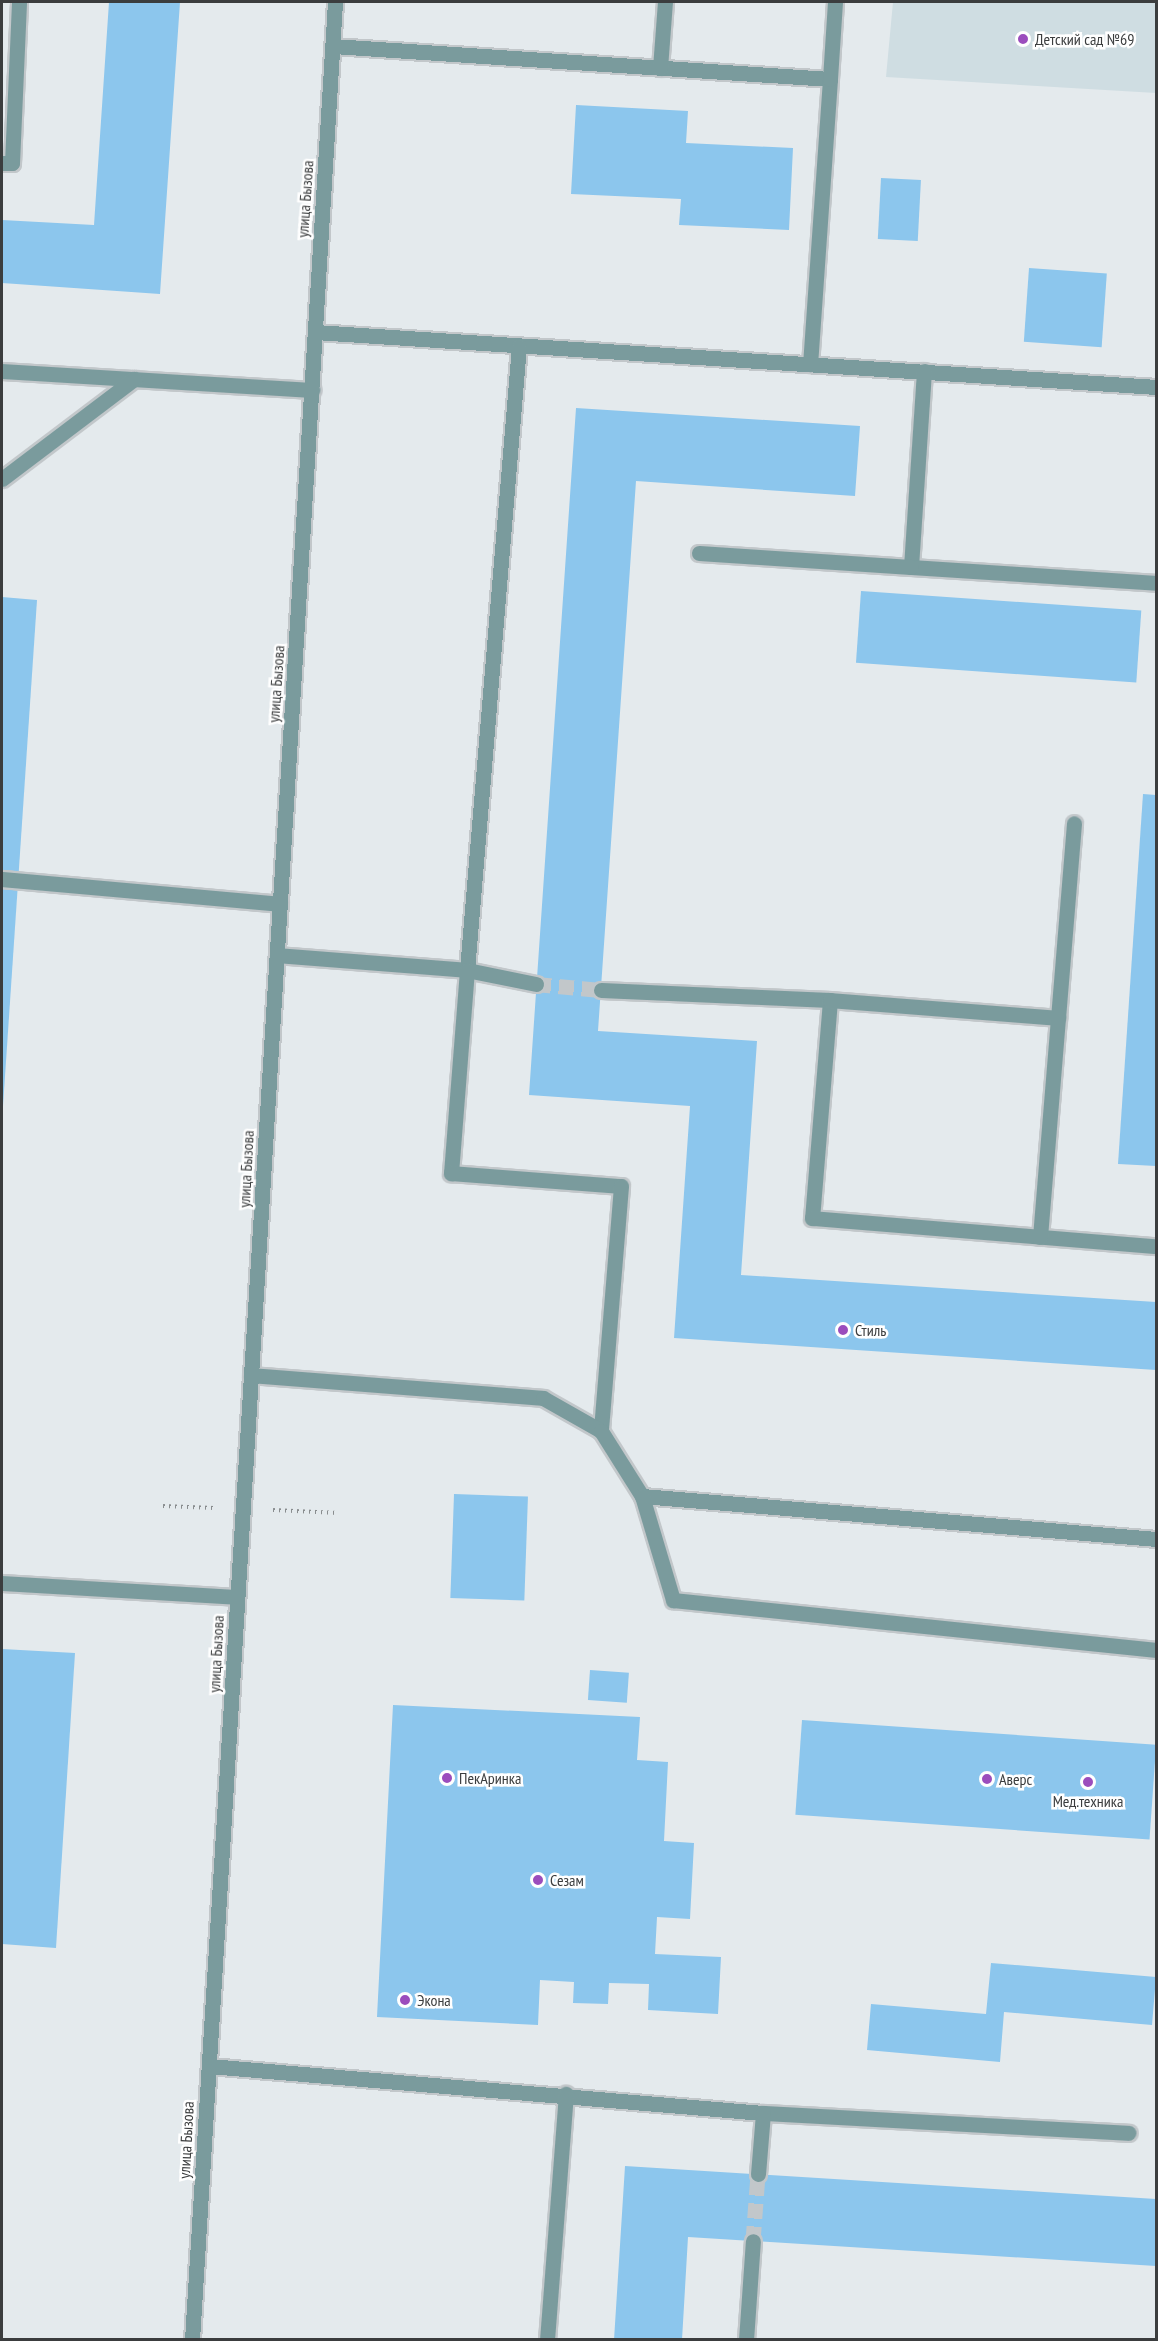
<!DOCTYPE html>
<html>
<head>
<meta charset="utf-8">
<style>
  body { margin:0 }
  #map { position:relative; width:1158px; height:2341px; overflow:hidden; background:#e4eaed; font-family:"PT Sans Narrow",sans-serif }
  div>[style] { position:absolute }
  .built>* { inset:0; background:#cfdde2 }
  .building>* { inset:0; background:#8cc6ed; transform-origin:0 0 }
  .minor-tunnel>* { height:15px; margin-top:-7.5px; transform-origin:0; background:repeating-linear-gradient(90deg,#c2c7ca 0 15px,transparent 0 23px) }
  .path>* { height:4px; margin-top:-2px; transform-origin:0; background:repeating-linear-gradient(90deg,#898d8f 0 1.5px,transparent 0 6px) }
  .roads { filter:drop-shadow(2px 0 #c2c7ca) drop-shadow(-2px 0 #c2c7ca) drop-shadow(0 2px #c2c7ca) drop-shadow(0 -2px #c2c7ca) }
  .minor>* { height:15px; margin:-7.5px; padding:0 7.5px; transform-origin:7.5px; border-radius:7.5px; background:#7a9b9d }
  .dots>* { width:16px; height:16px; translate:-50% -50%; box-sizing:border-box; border:3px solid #fff; border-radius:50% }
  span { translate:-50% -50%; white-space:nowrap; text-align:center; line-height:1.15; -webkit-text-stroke:5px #fff; paint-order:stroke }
  .poi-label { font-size:16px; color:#3b3d3e }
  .left { translate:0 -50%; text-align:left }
  .street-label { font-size:16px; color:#3b3d3e }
  .frame { position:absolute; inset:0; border:3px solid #3b3d3e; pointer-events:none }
</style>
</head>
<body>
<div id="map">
  <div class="built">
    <div style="clip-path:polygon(893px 2px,1156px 2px,1156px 93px,886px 77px)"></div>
  </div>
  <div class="building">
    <div style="clip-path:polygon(109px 2px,180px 2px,160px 294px,2px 283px,2px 220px,94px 225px)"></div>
    <div style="clip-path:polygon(576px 105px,688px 111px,686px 143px,793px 148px,789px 230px,679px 225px,681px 199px,571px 194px)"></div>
    <div style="left:881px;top:178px;width:40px;height:61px;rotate:3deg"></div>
    <div style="left:1029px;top:268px;width:78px;height:74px;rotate:4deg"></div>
    <div style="clip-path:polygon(576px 408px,860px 426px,855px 496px,636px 481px,598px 1031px,757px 1041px,741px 1275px,1156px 1302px,1156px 1370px,674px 1338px,690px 1106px,529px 1095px)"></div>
    <div style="left:861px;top:591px;width:281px;height:72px;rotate:4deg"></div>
    <div style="clip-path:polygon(2px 597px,37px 600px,3px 1106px,2px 1106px)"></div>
    <div style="clip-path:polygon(1143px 794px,1156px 795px,1156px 1166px,1118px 1164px)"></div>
    <div style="left:454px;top:1494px;width:74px;height:104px;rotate:2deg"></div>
    <div style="clip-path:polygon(2px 1649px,75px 1653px,56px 1948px,2px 1944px)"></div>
    <div style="left:590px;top:1670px;width:39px;height:30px;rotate:4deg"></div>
    <div style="clip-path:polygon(393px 1705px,640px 1717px,637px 1760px,668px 1762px,664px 1841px,694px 1843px,690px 1919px,657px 1917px,655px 1954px,721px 1957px,718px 2014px,648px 2010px,649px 1984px,609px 1983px,608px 2004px,573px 2003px,574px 1982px,540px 1980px,538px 2025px,377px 2017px)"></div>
    <div style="left:802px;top:1720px;width:355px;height:95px;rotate:4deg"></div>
    <div style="clip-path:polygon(991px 1963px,1156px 1977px,1152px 2025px,1004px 2012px,1000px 2062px,867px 2050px,871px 2004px,986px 2014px)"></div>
    <div style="clip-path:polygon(625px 2166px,1156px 2199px,1156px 2266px,688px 2237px,682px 2340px,614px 2340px)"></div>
  </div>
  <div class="minor-tunnel">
    <div style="left:536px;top:984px;width:65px;rotate:5.3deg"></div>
    <div style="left:753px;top:2241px;width:67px;rotate:-85.7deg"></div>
  </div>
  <div class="path">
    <div style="left:163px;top:1506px;width:51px;rotate:2.2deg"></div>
    <div style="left:273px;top:1510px;width:65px;rotate:2.6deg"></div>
  </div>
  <div class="roads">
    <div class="minor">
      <div style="left:333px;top:46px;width:498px;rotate:3.8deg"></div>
      <div style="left:830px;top:79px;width:286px;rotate:94deg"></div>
      <div style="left:660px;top:68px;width:66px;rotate:-85.7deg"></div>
      <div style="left:830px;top:79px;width:77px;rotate:-86.3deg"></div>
      <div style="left:2px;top:163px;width:10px"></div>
      <div style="left:12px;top:163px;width:161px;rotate:-87.5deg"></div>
      <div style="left:315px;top:332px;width:843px;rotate:3.74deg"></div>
      <div style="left:2px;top:371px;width:311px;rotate:3.5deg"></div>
      <div style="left:924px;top:371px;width:196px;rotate:93.8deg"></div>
      <div style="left:911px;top:567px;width:246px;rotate:3.7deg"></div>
      <div style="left:2px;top:479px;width:166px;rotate:-37.1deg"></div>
      <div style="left:699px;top:553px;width:212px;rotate:3.8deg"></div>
      <div style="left:2px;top:879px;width:279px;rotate:5.1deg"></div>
      <div style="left:277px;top:955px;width:191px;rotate:4.5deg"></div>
      <div style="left:467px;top:970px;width:626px;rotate:-85.24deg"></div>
      <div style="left:536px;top:984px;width:70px;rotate:-168.5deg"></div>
      <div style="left:467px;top:970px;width:204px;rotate:94.5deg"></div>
      <div style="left:451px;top:1173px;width:170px;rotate:4.4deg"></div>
      <div style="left:621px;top:1186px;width:246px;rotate:94.7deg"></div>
      <div style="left:601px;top:990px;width:229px;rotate:2.5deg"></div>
      <div style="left:830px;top:1000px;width:219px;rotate:94.7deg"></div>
      <div style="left:812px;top:1218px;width:345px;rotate:4.7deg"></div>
      <div style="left:830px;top:1000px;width:229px;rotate:4.5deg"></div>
      <div style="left:1040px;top:1237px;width:415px;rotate:-85.3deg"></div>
      <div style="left:251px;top:1375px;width:293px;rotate:4.5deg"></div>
      <div style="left:543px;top:1398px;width:67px;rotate:29.6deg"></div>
      <div style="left:601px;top:1431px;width:77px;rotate:57.8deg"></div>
      <div style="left:642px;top:1496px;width:516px;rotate:4.78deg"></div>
      <div style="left:642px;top:1496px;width:109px;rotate:73.4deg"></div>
      <div style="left:673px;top:1600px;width:486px;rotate:5.9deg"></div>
      <div style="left:2px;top:1583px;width:235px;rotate:3.4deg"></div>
      <div style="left:209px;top:2066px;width:556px;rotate:4.85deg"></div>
      <div style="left:763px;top:2113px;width:366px;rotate:3.1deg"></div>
      <div style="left:758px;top:2174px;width:61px;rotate:-85.3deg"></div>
      <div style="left:192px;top:2340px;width:2342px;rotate:-86.5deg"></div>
      <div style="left:547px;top:2340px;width:247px;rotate:-85.6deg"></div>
      <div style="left:746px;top:2340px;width:99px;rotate:-86deg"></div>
    </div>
  </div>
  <div class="dots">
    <div style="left:1023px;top:39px;background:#9b4dbd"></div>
    <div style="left:843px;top:1330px;background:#9b4dbd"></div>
    <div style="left:447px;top:1778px;background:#9b4dbd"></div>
    <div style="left:987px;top:1779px;background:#9b4dbd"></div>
    <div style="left:1088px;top:1782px;background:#9b4dbd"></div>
    <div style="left:538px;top:1880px;background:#9b4dbd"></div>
    <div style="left:405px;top:2000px;background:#9b4dbd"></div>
  </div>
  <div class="poi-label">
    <span class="left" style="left:1035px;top:39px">Детский сад №69</span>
    <span class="left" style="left:855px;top:1330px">Стиль</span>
    <span class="left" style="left:459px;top:1778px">ПекАринка</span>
    <span class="left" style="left:999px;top:1779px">Аверс</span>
    <span style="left:1088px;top:1801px">Мед.техника</span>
    <span class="left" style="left:550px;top:1880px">Сезам</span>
    <span class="left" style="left:417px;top:2000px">Экона</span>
  </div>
  <div class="street-label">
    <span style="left:305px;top:199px;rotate:-86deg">улица Бызова</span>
    <span style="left:276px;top:684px;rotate:-86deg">улица Бызова</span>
    <span style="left:246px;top:1169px;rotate:-87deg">улица Бызова</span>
    <span style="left:216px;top:1654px;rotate:-87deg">улица Бызова</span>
    <span style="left:186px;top:2140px;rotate:-87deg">улица Бызова</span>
  </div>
  <div class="frame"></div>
</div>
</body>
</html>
